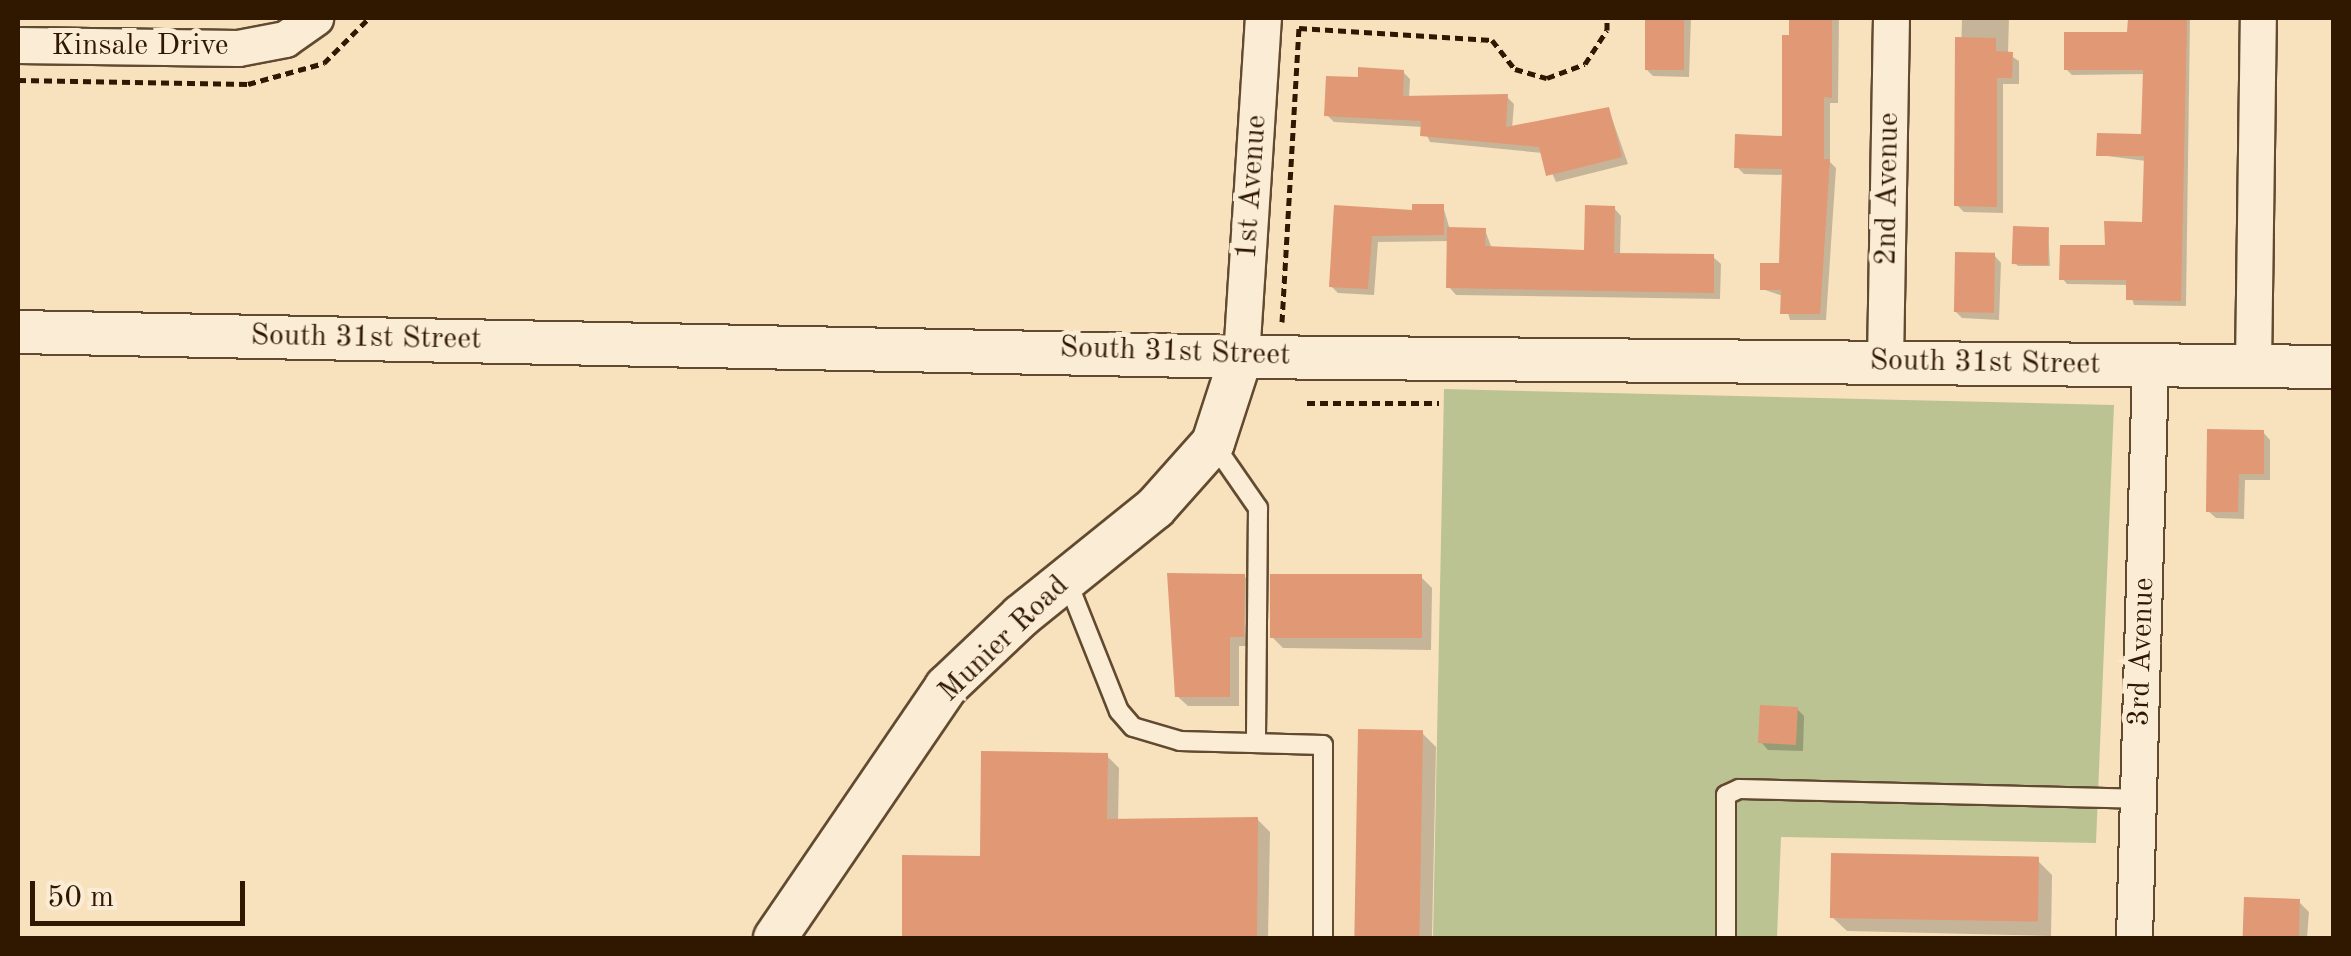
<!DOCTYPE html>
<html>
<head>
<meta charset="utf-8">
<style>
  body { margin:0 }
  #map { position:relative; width:2351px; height:956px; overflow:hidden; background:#f8e2be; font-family:"Old Standard TT",serif }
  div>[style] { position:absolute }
  .green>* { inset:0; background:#bcc393 }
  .shadow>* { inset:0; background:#0003 }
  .building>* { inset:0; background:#e09875; transform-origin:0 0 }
  .path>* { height:5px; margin-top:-2.5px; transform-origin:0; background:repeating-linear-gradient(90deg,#301700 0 8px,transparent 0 13px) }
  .roads { filter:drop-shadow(2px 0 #624a30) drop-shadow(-2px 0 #624a30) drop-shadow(0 2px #624a30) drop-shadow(0 -2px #624a30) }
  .service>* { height:18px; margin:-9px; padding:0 9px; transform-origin:9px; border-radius:9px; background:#faecd5 }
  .minor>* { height:35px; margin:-17.5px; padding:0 17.5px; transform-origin:17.5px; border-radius:17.5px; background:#faecd5 }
  .tertiary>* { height:42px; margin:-21px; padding:0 21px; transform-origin:21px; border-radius:21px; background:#faecd5 }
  span { translate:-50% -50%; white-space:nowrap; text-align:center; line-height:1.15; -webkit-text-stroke:10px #faecd5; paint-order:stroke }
  .street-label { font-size:30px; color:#301700 }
  .frame { position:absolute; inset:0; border:20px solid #301700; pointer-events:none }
  .scale { position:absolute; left:30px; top:881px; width:215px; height:45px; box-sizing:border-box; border:5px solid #301700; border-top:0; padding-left:12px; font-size:30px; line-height:35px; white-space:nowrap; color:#301700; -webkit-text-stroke:8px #faecd5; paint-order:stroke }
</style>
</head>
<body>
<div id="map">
  <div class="green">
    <div style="clip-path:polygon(1444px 389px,2114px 405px,2096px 843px,1781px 837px,1777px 938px,1433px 938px)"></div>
  </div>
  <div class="shadow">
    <div style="clip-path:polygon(1647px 18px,1691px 18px,1689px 77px,1653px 76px,1646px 69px)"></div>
    <div style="clip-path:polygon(1791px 18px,1839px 18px,1838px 103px,1830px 103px,1830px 162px,1836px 168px,1826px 320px,1790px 320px,1783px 296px,1762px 289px,1782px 265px,1784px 175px,1744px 174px,1737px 167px,1785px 138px)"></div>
    <div style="clip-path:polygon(1962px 18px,2009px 18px,2008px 54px,2019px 61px,2019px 84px,2003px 84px,2003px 213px,1964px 212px,1957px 205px)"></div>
    <div style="clip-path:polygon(2131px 18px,2190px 18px,2186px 306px,2134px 305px,2128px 285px,2067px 284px,2062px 278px,2144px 224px,2146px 161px,2099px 155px,2144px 136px,2145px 74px,2072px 75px,2066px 69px,2130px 35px)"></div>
    <div style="clip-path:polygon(1403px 72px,1410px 79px,1409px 98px,1507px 97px,1514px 104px,1512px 129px,1609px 110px,1628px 164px,1556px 182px,1543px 153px,1430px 142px,1423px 127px,1334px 122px,1327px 115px,1360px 80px)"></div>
    <div style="clip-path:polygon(1443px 206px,1450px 230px,1485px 230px,1492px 249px,1586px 252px,1614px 208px,1621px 216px,1620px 255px,1713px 257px,1721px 264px,1720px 299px,1456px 295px,1449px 287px,1450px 241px,1378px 242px,1374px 295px,1338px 293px,1331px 286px,1337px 207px,1414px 213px)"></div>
    <div style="clip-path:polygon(2048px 229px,2050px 266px,2018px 266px,2015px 263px)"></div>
    <div style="clip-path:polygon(1994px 255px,2001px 263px,1999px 320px,1962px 318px,1955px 311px)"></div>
    <div style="clip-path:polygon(2263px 432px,2270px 440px,2270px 480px,2245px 480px,2244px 519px,2216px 518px,2208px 511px)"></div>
    <div style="clip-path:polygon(1244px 576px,1254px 586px,1253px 646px,1239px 646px,1239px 706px,1188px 706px,1177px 696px)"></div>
    <div style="clip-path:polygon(1421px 577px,1432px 588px,1431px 650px,1283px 648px,1272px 637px)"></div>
    <div style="clip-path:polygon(1797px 709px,1804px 716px,1803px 751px,1768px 750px,1761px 742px)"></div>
    <div style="clip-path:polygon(1360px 731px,1422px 733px,1436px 747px,1432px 938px,1355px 938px)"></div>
    <div style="clip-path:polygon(1107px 756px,1119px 768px,1118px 821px,1257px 819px,1270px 832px,1268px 938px,904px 938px,905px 858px,982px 859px)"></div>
    <div style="clip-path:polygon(2038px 861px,2052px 875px,2051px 936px,1847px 931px,1832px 917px)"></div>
    <div style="clip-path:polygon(2247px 900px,2299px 902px,2309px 912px,2307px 938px,2245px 938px)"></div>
  </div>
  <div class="building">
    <div style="left:1645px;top:18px;width:39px;height:52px"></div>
    <div style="clip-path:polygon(1789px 18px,1832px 18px,1832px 98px,1824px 97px,1824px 159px,1830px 159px,1820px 314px,1780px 314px,1781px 290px,1760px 290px,1760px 263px,1779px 263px,1782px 169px,1734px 168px,1735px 134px,1782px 136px,1782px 35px,1789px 35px)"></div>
    <div style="clip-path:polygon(2128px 18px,2187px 18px,2181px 301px,2126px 300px,2126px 280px,2059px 280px,2060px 245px,2105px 245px,2104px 221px,2142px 222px,2144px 156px,2096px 156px,2097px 133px,2141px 134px,2143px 70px,2064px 70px,2064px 32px,2127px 32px)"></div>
    <div style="clip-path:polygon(1955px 37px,1996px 38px,1996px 51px,2013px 52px,2012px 78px,1997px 78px,1997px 207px,1954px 206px)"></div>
    <div style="clip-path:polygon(1358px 67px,1404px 70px,1403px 96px,1508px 94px,1506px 127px,1609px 107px,1622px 157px,1546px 176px,1539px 147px,1420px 136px,1421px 121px,1324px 116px,1326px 76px,1358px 77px)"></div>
    <div style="clip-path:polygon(1412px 204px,1444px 204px,1444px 235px,1372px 236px,1368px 289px,1329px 287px,1334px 205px,1412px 210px)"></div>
    <div style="clip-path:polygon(1585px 205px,1615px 206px,1614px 253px,1714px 254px,1714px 293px,1446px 288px,1447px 227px,1486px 228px,1485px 246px,1584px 250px)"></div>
    <div style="left:2013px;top:226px;width:36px;height:38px;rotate:2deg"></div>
    <div style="left:1955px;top:252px;width:40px;height:60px;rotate:1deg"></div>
    <div style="clip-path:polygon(2207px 429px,2264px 430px,2264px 474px,2239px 474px,2238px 512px,2206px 512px)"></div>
    <div style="clip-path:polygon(1167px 573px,1245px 574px,1244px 637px,1230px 637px,1230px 697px,1175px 697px)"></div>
    <div style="left:1270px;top:574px;width:152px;height:64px"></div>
    <div style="left:1760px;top:705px;width:38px;height:38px;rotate:3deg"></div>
    <div style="left:1358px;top:729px;width:65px;height:209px;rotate:1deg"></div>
    <div style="clip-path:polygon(981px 751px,1108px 753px,1107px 819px,1258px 817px,1257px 938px,902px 938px,902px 855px,980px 856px)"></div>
    <div style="left:1831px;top:853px;width:208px;height:65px;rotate:1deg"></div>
    <div style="left:2244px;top:897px;width:56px;height:41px;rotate:2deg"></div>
  </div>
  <div class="path">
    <div style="left:18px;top:80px;width:230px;rotate:1deg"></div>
    <div style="left:248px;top:84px;width:79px;rotate:-15.4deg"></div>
    <div style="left:324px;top:63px;width:64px;rotate:-45deg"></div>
    <div style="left:1282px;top:322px;width:294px;rotate:-86.7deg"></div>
    <div style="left:1299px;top:28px;width:193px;rotate:3.6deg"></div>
    <div style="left:1492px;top:40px;width:37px;rotate:52deg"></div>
    <div style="left:1515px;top:69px;width:33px;rotate:16deg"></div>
    <div style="left:1547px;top:78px;width:40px;rotate:-20.2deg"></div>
    <div style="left:1585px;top:64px;width:40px;rotate:-57.1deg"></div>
    <div style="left:1607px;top:30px;width:12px;rotate:-90deg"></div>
    <div style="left:1307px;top:403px;width:132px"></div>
  </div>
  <div class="roads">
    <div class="service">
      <div style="left:1213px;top:443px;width:79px;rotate:55.3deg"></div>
      <div style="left:1258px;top:508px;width:235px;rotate:90.5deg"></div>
      <div style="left:1066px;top:578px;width:143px;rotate:68.3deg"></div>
      <div style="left:1119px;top:711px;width:21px;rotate:49deg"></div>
      <div style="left:1133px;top:727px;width:49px;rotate:16.6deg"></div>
      <div style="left:1180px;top:741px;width:143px;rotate:1.6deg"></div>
      <div style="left:1323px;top:745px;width:193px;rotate:90deg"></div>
      <div style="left:1726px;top:938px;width:143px;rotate:-90deg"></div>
      <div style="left:1726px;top:795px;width:14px;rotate:-25deg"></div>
      <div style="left:1739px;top:789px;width:399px;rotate:1.4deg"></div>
    </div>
    <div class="minor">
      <div style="left:18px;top:45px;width:220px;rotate:0.8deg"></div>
      <div style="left:238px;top:48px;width:48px;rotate:-10.8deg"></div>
      <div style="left:285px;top:39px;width:37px;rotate:-35deg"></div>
      <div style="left:1241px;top:357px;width:340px;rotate:-86.3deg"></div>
      <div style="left:1885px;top:361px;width:343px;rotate:-89deg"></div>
      <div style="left:2253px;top:366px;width:348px;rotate:-89.2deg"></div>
      <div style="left:2134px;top:938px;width:573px;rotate:-88.4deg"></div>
    </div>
    <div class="tertiary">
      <div style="left:18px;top:332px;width:1223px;rotate:1.17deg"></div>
      <div style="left:1241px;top:357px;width:1093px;rotate:0.52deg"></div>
      <div style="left:775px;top:938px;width:304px;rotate:-55.7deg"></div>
      <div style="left:946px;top:687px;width:103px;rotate:-43.4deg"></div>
      <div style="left:1021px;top:616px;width:172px;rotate:-38.9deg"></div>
      <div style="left:1155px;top:508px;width:87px;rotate:-48.3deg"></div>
      <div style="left:1213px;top:443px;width:90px;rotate:-72deg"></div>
    </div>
  </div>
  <div class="street-label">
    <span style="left:140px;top:46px">Kinsale Drive</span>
    <span style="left:1252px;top:187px;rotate:-86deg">1st Avenue</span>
    <span style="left:1888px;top:189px;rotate:-89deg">2nd Avenue</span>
    <span style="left:366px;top:338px;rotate:1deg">South 31st Street</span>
    <span style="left:1175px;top:352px;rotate:2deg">South 31st Street</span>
    <span style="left:1985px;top:363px;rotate:1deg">South 31st Street</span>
    <span style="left:1004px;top:639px;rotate:-44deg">Munier Road</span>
    <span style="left:2142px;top:652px;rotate:-88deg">3rd Avenue</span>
  </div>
  <div class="frame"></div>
  <div class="scale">50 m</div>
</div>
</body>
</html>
